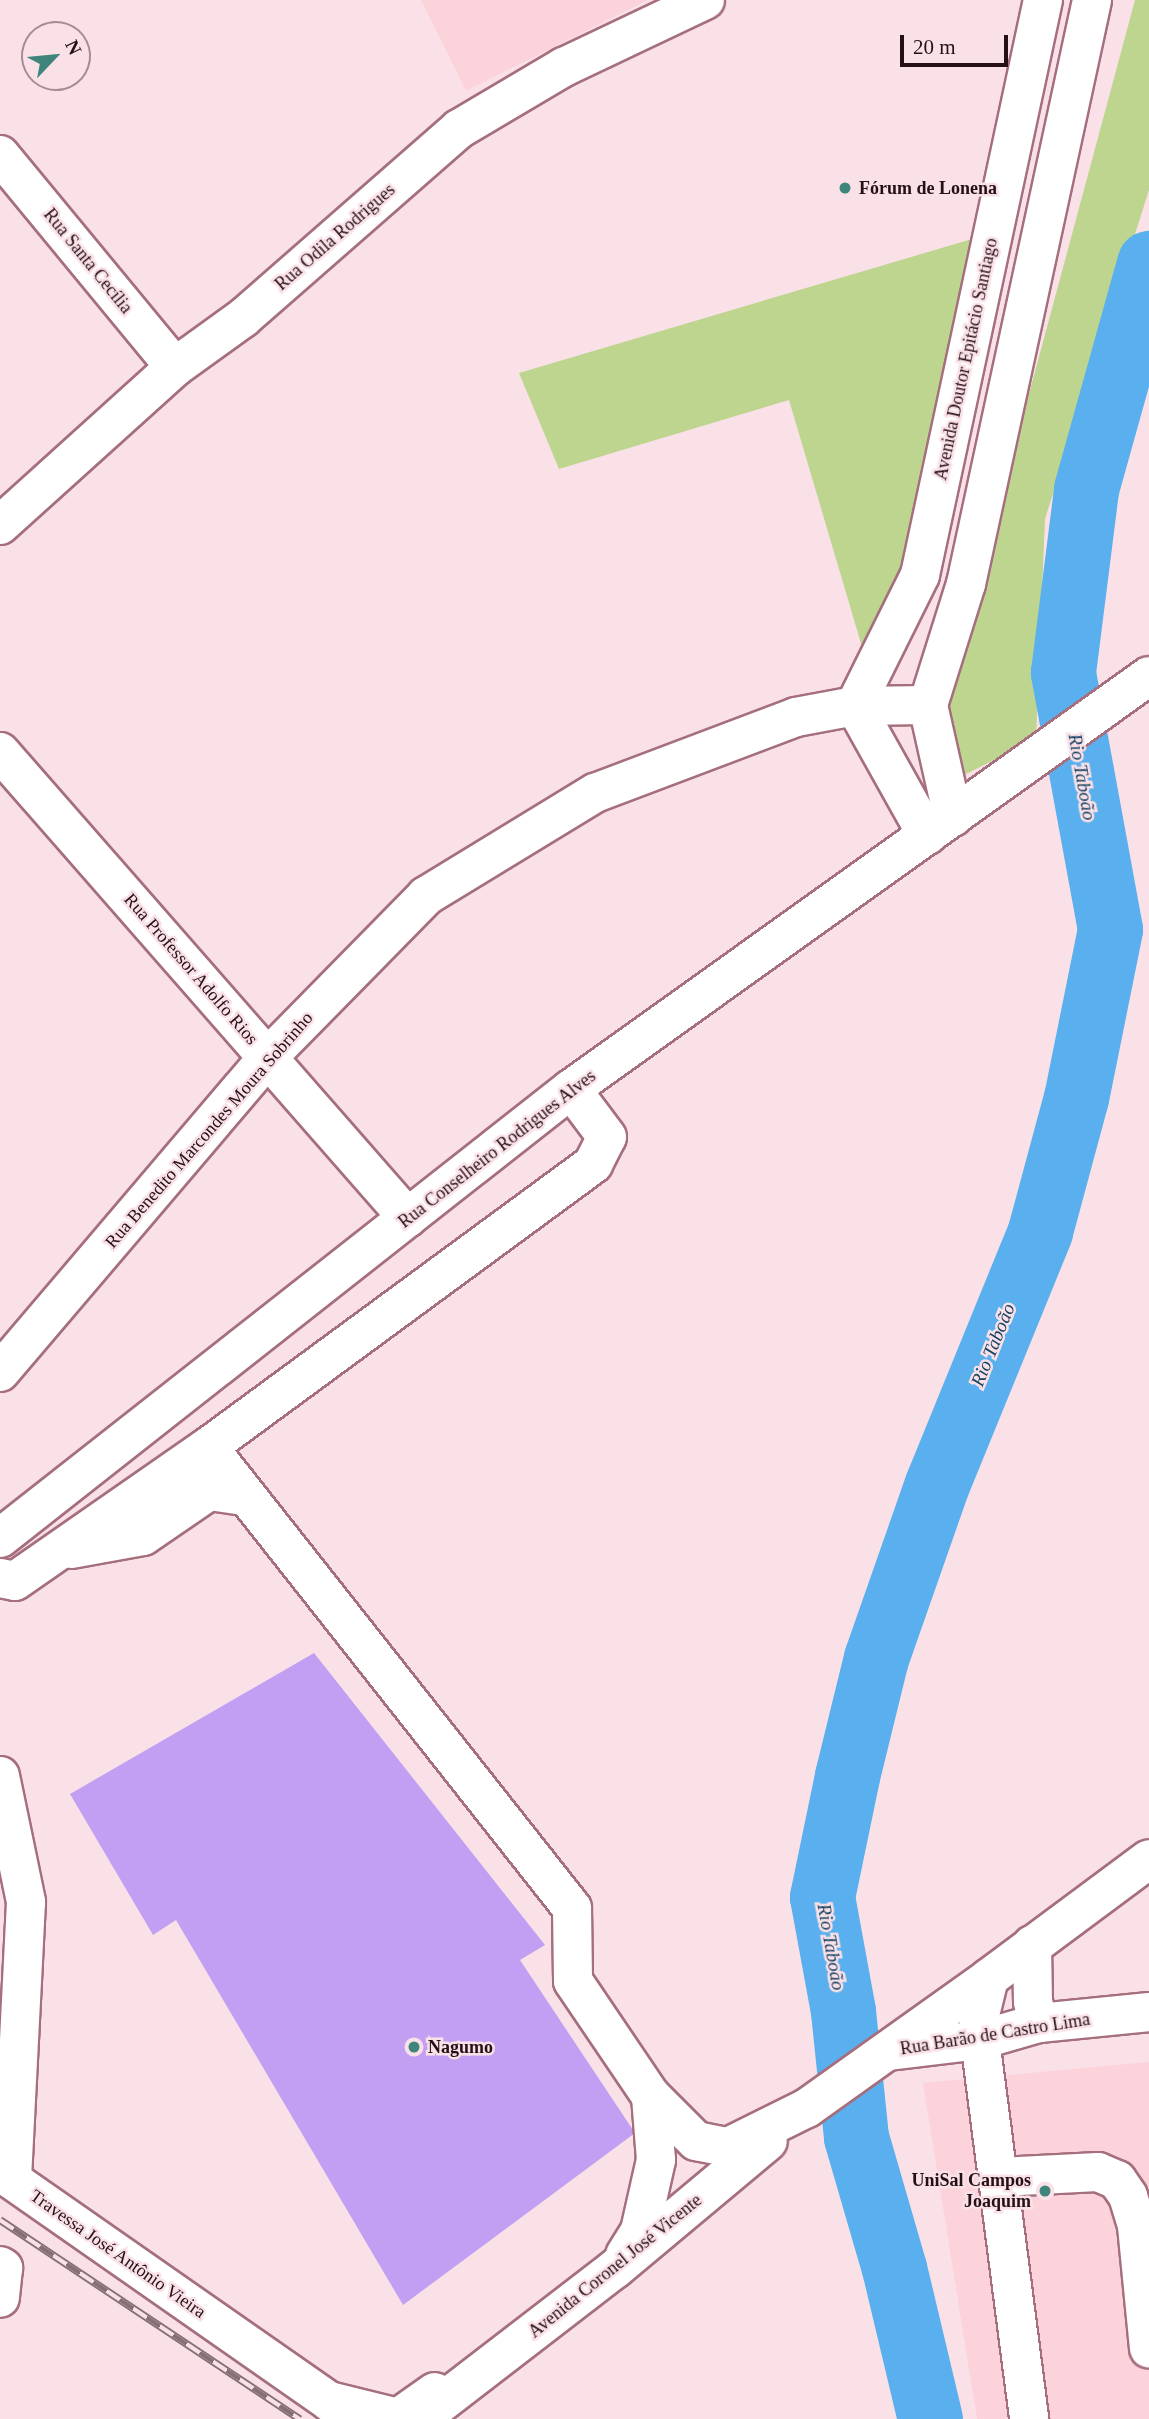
<!DOCTYPE html>
<html>
<head>
<meta charset="utf-8">
<style>
  body { margin:0 }
  #map { position:relative; width:1149px; height:2419px; overflow:hidden; background:#fae1e7; font-family:Georgia,serif }
  div>[style] { position:absolute }
  .built>* { inset:0; background:#fcd2db }
  .green>* { inset:0; background:#bed590 }
  .river>* { height:65px; margin:-32.5px; padding:0 32.5px; transform-origin:32.5px; border-radius:32.5px; background:#5aafee }
  .building>* { inset:0; background:#c39ff3 }
  .roads { filter:drop-shadow(2px 0 #a56f7d) drop-shadow(-2px 0 #a56f7d) drop-shadow(0 2px #a56f7d) drop-shadow(0 -2px #a56f7d) }
  .minor>* { height:38px; margin:-19px; padding:0 19px; transform-origin:19px; border-radius:19px; background:#fff }
  .rail>* { height:8px; margin-top:-4px; transform-origin:0; background:repeating-linear-gradient(90deg,#fae1e7 0 16px,#867076 0 32px); box-sizing:border-box; border-block:2px solid #867076 }
  .dots>* { width:19px; height:19px; translate:-50% -50%; box-sizing:border-box; border:4px solid #fae1e7; border-radius:50% }
  span { translate:-50% -50%; white-space:nowrap; text-align:center; line-height:1.15; -webkit-text-stroke:5px #fae1e7; paint-order:stroke }
  .poi-label { font-size:18px; color:#251016; font-weight:700 }
  .left { translate:0 -50%; text-align:left }
  .right { translate:-100% -50%; text-align:right }
  .street-label { font-size:18px; color:#251016 }
  .water-label { font-size:19px; color:#154363; font-style:italic }
  .north { position:absolute; left:21px; top:21px; width:70px; height:70px; box-sizing:border-box; background:#fae1e7; border:2px solid #a58d93; border-radius:50%; rotate:64deg; font-size:19px; font-weight:700; line-height:28px; text-align:center; color:#251016 }
  .north::after { content:''; display:block; margin:auto; width:24px; height:32px; background:#3f857b; clip-path:polygon(50% 0,100% 100%,50% 72%,0 100%) }
  .scale { position:absolute; left:900px; top:35px; width:108px; height:32px; box-sizing:border-box; border:4px solid #251016; border-top:0; padding-left:9px; font-size:21px; line-height:24px; white-space:nowrap; color:#251016; -webkit-text-stroke:5px #fae1e7; paint-order:stroke }
</style>
</head>
<body>
<div id="map">
  <div class="built">
    <div style="clip-path:polygon(421px 0,648px 0,466px 91px)"></div>
    <div style="clip-path:polygon(1149px 2062px,1149px 2419px,977px 2419px,923px 2083px)"></div>
  </div>
  <div class="green">
    <div style="clip-path:polygon(1135px 0,1149px 0,1149px 190px,1045px 519px,1036px 739px,952px 781px,941px 721px)"></div>
    <div style="clip-path:polygon(972px 239px,887px 657px,865px 657px,789px 400px,559px 469px,519px 373px)"></div>
  </div>
  <div class="river">
    <div style="left:930px;top:2419px;width:155px;rotate:-103.4deg"></div>
    <div style="left:894px;top:2268px;width:136px;rotate:-106.2deg"></div>
    <div style="left:856px;top:2137px;width:127px;rotate:-95.9deg"></div>
    <div style="left:843px;top:2011px;width:116px;rotate:-100.4deg"></div>
    <div style="left:822px;top:1897px;width:124px;rotate:-78.3deg"></div>
    <div style="left:847px;top:1776px;width:122px;rotate:-76.2deg"></div>
    <div style="left:876px;top:1658px;width:184px;rotate:-70.7deg"></div>
    <div style="left:937px;top:1484px;width:273px;rotate:-67.8deg"></div>
    <div style="left:1040px;top:1231px;width:138px;rotate:-74.9deg"></div>
    <div style="left:1076px;top:1098px;width:172px;rotate:-78.6deg"></div>
    <div style="left:1110px;top:929px;width:261px;rotate:-100.4deg"></div>
    <div style="left:1063px;top:672px;width:184px;rotate:-82.8deg"></div>
    <div style="left:1086px;top:489px;width:235px;rotate:-74.4deg"></div>
  </div>
  <div class="building">
    <div style="clip-path:polygon(314px 1653px,545px 1945px,520px 1960px,635px 2133px,403px 2305px,176px 1920px,153px 1935px,70px 1794px)"></div>
  </div>
  <div class="roads">
    <div class="minor">
      <div style="left:0;top:155px;width:275px;rotate:50.5deg"></div>
      <div style="left:0;top:525px;width:236px;rotate:-42.1deg"></div>
      <div style="left:175px;top:367px;width:84px;rotate:-35.8deg"></div>
      <div style="left:243px;top:318px;width:287px;rotate:-41.2deg"></div>
      <div style="left:459px;top:129px;width:122px;rotate:-30.6deg"></div>
      <div style="left:564px;top:67px;width:156px;rotate:-25.4deg"></div>
      <div style="left:855px;top:706px;width:146px;rotate:-63.6deg"></div>
      <div style="left:920px;top:575px;width:588px;rotate:-77.93deg"></div>
      <div style="left:855px;top:706px;width:148px;rotate:60.8deg"></div>
      <div style="left:0;top:752px;width:619px;rotate:48.8deg"></div>
      <div style="left:953px;top:817px;width:115px;rotate:-102.6deg"></div>
      <div style="left:928px;top:705px;width:127px;rotate:-72.6deg"></div>
      <div style="left:966px;top:584px;width:597px;rotate:-77.82deg"></div>
      <div style="left:0;top:1372px;width:414px;rotate:-49.6deg"></div>
      <div style="left:268px;top:1057px;width:226px;rotate:-45.5deg"></div>
      <div style="left:426px;top:896px;width:198px;rotate:-31.4deg"></div>
      <div style="left:595px;top:793px;width:215px;rotate:-20.7deg"></div>
      <div style="left:796px;top:717px;width:60px;rotate:-10.6deg"></div>
      <div style="left:855px;top:706px;width:73px;rotate:-0.8deg"></div>
      <div style="left:208px;top:1447px;width:587px;rotate:51.71deg"></div>
      <div style="left:572px;top:1908px;width:73px;rotate:89.2deg"></div>
      <div style="left:573px;top:1981px;width:139px;rotate:55.9deg"></div>
      <div style="left:651px;top:2096px;width:64px;rotate:45deg"></div>
      <div style="left:696px;top:2141px;width:33px;rotate:11deg"></div>
      <div style="left:728px;top:2147px;width:88px;rotate:-26.3deg"></div>
      <div style="left:807px;top:2108px;width:224px;rotate:-35.5deg"></div>
      <div style="left:989px;top:1978px;width:199px;rotate:-36.6deg"></div>
      <div style="left:0;top:1538px;width:726px;rotate:-38.18deg"></div>
      <div style="left:571px;top:1089px;width:710px;rotate:-35.55deg"></div>
      <div style="left:71px;top:1549px;width:73px;rotate:-10.2deg"></div>
      <div style="left:143px;top:1536px;width:80px;rotate:-34.3deg"></div>
      <div style="left:209px;top:1491px;width:37px;rotate:8deg"></div>
      <div style="left:0;top:1578px;width:15px;rotate:11deg"></div>
      <div style="left:15px;top:1581px;width:235px;rotate:-34.8deg"></div>
      <div style="left:208px;top:1447px;width:478px;rotate:-36.3deg"></div>
      <div style="left:593px;top:1164px;width:30px;rotate:-63deg"></div>
      <div style="left:607px;top:1137px;width:60px;rotate:-126.9deg"></div>
      <div style="left:0;top:1776px;width:129px;rotate:78.3deg"></div>
      <div style="left:26px;top:1902px;width:278px;rotate:92.9deg"></div>
      <div style="left:12px;top:2180px;width:386px;rotate:34.9deg"></div>
      <div style="left:329px;top:2401px;width:26px;rotate:43deg"></div>
      <div style="left:1032px;top:1945px;width:57px;rotate:89deg"></div>
      <div style="left:1033px;top:2002px;width:22px;rotate:74deg"></div>
      <div style="left:989px;top:1978px;width:42px;rotate:103.7deg"></div>
      <div style="left:979px;top:2019px;width:21px;rotate:87deg"></div>
      <div style="left:980px;top:2040px;width:382px;rotate:82.6deg"></div>
      <div style="left:889px;top:2051px;width:92px;rotate:-6.9deg"></div>
      <div style="left:980px;top:2040px;width:61px;rotate:-16.1deg"></div>
      <div style="left:1039px;top:2023px;width:111px;rotate:-5.7deg"></div>
      <div style="left:999px;top:2177px;width:99px;rotate:-2.9deg"></div>
      <div style="left:1098px;top:2172px;width:21px;rotate:23deg"></div>
      <div style="left:1117px;top:2180px;width:19px;rotate:55deg"></div>
      <div style="left:1128px;top:2196px;width:31px;rotate:73deg"></div>
      <div style="left:1137px;top:2226px;width:123px;rotate:84.4deg"></div>
      <div style="left:625px;top:2255px;width:28px;rotate:-58deg"></div>
      <div style="left:640px;top:2231px;width:73px;rotate:-77.3deg"></div>
      <div style="left:656px;top:2160px;width:64px;rotate:-94.5deg"></div>
      <div style="left:0;top:2266px;width:4px;rotate:34deg"></div>
      <div style="left:3px;top:2268px;width:30px;rotate:96deg"></div>
      <div style="left:329px;top:2401px;width:71px;rotate:13.8deg"></div>
      <div style="left:398px;top:2418px;width:45px;rotate:-35.1deg"></div>
      <div style="left:420px;top:2419px;width:246px;rotate:-37.6deg"></div>
      <div style="left:615px;top:2269px;width:199px;rotate:-39.9deg"></div>
    </div>
  </div>
  <div class="rail">
    <div style="left:0;top:2220px;width:360px;rotate:33.6deg"></div>
  </div>
  <div class="dots">
    <div style="left:845px;top:188px;background:#3f857b"></div>
    <div style="left:414px;top:2047px;background:#3f857b"></div>
    <div style="left:1045px;top:2191px;background:#3f857b"></div>
  </div>
  <div class="poi-label">
    <span class="left" style="left:859px;top:188px">Fórum de Lonena</span>
    <span class="left" style="left:428px;top:2047px">Nagumo</span>
    <span class="right" style="left:1031px;top:2191px">UniSal Campos<br>Joaquim</span>
  </div>
  <div class="street-label">
    <span style="left:335px;top:237px;rotate:-41deg">Rua Odila Rodrigues</span>
    <span style="left:88px;top:261px;rotate:51deg">Rua Santa Cecília</span>
    <span style="left:966px;top:359px;rotate:-78deg">Avenida Doutor Epitácio Santiago</span>
    <span style="left:191px;top:969px;rotate:49deg">Rua Professor Adolfo Rios</span>
    <span style="left:209px;top:1130px;rotate:-49deg">Rua Benedito Marcondes Moura Sobrinho</span>
    <span style="left:497px;top:1149px;rotate:-38deg">Rua Conselheiro Rodrigues Alves</span>
    <span style="left:995px;top:2034px;rotate:-9deg">Rua Barão de Castro Lima</span>
    <span style="left:118px;top:2254px;rotate:35deg">Travessa José Antônio Vieira</span>
    <span style="left:615px;top:2266px;rotate:-39deg">Avenida Coronel José Vicente</span>
  </div>
  <div class="water-label">
    <span style="left:1082px;top:777px;rotate:80deg">Rio Taboão</span>
    <span style="left:993px;top:1345px;rotate:-68deg">Rio Taboão</span>
    <span style="left:831px;top:1947px;rotate:80deg">Rio Taboão</span>
  </div>
  <div class="north">N</div>
  <div class="scale">20 m</div>
</div>
</body>
</html>
